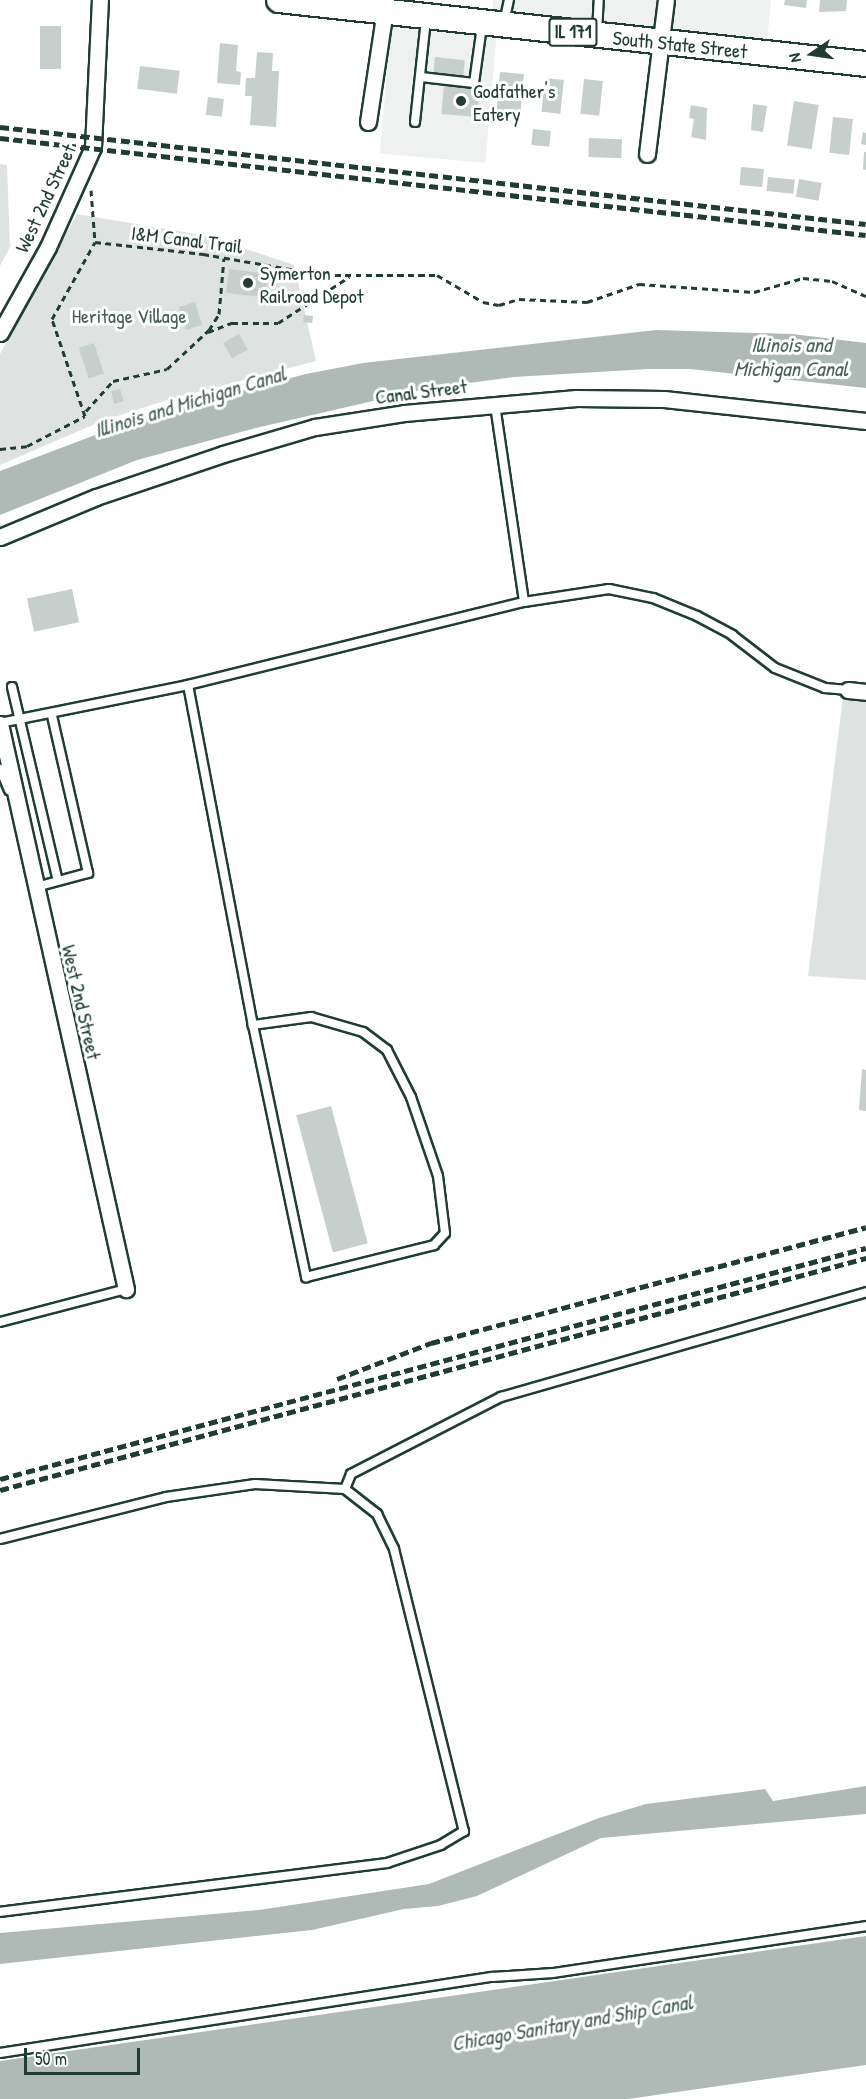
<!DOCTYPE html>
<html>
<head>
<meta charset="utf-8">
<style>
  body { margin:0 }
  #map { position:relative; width:866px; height:2099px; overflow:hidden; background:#fff; font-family:"Patrick Hand",sans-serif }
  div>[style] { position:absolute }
  .built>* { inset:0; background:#eef1f0; transform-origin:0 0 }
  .green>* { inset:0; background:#dee3e2 }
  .water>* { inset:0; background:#afbab7 }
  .building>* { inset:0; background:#c7cfcc; transform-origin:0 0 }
  .path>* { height:3px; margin-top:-1.5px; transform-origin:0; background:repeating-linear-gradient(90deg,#1f3d34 0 6px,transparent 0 10.5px) }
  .roads { filter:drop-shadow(2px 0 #1f3d34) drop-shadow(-2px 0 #1f3d34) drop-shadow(0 2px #1f3d34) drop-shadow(0 -2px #1f3d34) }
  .lane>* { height:8px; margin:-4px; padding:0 4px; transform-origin:4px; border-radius:4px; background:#fff }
  .street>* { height:15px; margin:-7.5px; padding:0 7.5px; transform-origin:7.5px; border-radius:7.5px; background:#fff }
  .primary>* { height:24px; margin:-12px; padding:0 12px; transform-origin:12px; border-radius:12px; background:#fff }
  .rail>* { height:4.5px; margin-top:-2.25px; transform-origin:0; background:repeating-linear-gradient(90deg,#1f3d34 0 9px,transparent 0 13.5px) }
  .dots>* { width:16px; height:16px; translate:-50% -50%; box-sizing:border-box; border:3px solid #fff; border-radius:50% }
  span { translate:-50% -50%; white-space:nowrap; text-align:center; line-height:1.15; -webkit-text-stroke:6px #fff; paint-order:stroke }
  .shield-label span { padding:2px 4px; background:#fff; border:2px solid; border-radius:4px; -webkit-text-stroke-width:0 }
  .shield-label { font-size:18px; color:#1f3d34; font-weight:700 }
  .street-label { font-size:20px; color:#1f3d34 }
  .poi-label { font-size:20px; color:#1f3d34 }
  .left { translate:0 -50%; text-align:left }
  .park-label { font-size:20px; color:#455e57 }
  .water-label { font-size:21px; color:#4a625b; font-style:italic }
  .north { position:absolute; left:782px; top:24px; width:60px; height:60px; -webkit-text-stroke:4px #fff; paint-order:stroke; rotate:257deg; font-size:16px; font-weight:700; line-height:24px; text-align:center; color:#1f3d34 }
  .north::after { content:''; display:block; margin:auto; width:21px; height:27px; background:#1f3d34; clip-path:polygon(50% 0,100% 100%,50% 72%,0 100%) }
  .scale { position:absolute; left:24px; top:2048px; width:116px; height:27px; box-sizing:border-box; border:3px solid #1f3d34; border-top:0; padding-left:8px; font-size:18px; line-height:21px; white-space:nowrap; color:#1f3d34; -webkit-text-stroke:4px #fff; paint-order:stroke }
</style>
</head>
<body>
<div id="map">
  <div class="built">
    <div style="clip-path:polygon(493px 0,771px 0,767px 42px,492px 13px)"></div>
    <div style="left:391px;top:26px;width:106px;height:128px;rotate:5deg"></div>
  </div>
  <div class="green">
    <div style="clip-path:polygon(0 164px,7px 165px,10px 247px,0 266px)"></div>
    <div style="clip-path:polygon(77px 214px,208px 236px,294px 265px,316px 361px,164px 401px,102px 421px,0 465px,0 354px)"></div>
    <div style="clip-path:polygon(843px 697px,866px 700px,866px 980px,808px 976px)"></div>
  </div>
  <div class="water">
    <div style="clip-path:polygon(656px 330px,792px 334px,866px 343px,866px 388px,690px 369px,648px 369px,514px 377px,425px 389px,256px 428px,137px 460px,0 515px,0 471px,148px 415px,306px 374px,363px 363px)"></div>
    <div style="clip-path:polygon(866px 1786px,866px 1814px,601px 1838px,477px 1896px,438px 1906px,404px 1909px,312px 1930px,0 1964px,0 1933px,259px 1910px,429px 1884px,599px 1818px,646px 1804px,765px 1789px,773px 1801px)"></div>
    <div style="clip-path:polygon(866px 1936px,866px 2065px,628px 2099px,0 2099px,0 2061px)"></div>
  </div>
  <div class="building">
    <div style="clip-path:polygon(785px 0,807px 0,806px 8px,784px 5px)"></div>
    <div style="clip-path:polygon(820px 0,847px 0,846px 11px,819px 12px)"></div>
    <div style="left:40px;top:26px;width:21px;height:43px"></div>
    <div style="clip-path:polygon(220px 43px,238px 45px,236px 71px,241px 72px,240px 85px,217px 83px)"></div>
    <div style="clip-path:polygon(257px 52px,273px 53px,272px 71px,279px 71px,276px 127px,250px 125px,252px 96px,245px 96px,246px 78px,255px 78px)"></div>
    <div style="left:435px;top:57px;width:30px;height:16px;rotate:6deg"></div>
    <div style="left:140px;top:66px;width:40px;height:23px;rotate:7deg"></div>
    <div style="left:500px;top:72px;width:24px;height:40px;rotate:5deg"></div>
    <div style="left:545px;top:78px;width:19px;height:34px;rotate:6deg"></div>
    <div style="left:584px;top:79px;width:19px;height:35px;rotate:6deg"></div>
    <div style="left:444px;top:84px;width:36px;height:30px;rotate:5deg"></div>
    <div style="left:208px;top:97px;width:16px;height:18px;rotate:7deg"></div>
    <div style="left:794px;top:101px;width:25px;height:45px;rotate:9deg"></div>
    <div style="clip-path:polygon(753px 104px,767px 106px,763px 132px,751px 130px)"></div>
    <div style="clip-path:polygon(691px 105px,707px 108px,706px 140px,691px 137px,694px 119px,689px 118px)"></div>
    <div style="left:833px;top:117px;width:20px;height:36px;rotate:6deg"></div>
    <div style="left:533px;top:129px;width:18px;height:16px;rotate:6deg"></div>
    <div style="clip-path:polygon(863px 132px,866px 133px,866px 145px,861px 144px)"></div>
    <div style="left:589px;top:138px;width:33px;height:19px;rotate:2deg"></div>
    <div style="clip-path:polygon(864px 152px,866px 152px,866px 170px,863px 169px)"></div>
    <div style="left:741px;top:167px;width:23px;height:18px;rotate:5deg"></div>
    <div style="left:768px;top:177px;width:27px;height:14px;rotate:6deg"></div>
    <div style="left:799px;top:179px;width:23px;height:18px;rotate:10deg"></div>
    <div style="left:229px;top:269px;width:40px;height:24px;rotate:7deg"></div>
    <div style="left:195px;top:302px;width:24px;height:17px;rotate:73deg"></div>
    <div style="left:304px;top:315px;width:9px;height:7px;rotate:6deg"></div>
    <div style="left:239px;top:334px;width:18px;height:18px;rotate:61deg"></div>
    <div style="left:94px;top:343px;width:32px;height:16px;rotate:72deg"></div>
    <div style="clip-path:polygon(120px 389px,124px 401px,114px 404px,111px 391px)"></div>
    <div style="left:72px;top:589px;width:34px;height:46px;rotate:78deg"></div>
    <div style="clip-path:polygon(862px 1069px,866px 1070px,866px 1111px,859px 1110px)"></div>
    <div style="left:331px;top:1106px;width:142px;height:36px;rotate:75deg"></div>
  </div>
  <div class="path">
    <div style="left:91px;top:190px;width:52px;rotate:85.6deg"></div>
    <div style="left:208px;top:332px;width:26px;rotate:-21deg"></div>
    <div style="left:232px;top:323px;width:46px"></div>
    <div style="left:278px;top:323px;width:85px;rotate:-32.9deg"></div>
    <div style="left:86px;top:411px;width:40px;rotate:-48deg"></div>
    <div style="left:113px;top:381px;width:55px;rotate:-12.5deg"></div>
    <div style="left:167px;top:369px;width:57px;rotate:-42.9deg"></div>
    <div style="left:209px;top:330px;width:19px;rotate:-58deg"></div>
    <div style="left:219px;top:314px;width:56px;rotate:-84.9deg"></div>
    <div style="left:0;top:449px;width:27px;rotate:-6deg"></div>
    <div style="left:27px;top:446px;width:65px;rotate:-27.3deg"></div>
    <div style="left:85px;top:416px;width:102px;rotate:-108.8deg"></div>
    <div style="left:52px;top:319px;width:88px;rotate:-60.8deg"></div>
    <div style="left:95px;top:242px;width:109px;rotate:6.3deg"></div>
    <div style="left:203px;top:254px;width:123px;rotate:9.8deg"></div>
    <div style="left:324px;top:275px;width:113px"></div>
    <div style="left:437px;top:275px;width:53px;rotate:30.4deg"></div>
    <div style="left:483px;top:302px;width:16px;rotate:11deg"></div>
    <div style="left:499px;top:305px;width:21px;rotate:-17deg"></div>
    <div style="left:519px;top:299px;width:68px;rotate:2.5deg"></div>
    <div style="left:587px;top:302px;width:55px;rotate:-19.1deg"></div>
    <div style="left:639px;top:284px;width:115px;rotate:4deg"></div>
    <div style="left:754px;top:292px;width:51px;rotate:-15.9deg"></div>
    <div style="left:803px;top:278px;width:29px;rotate:6deg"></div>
    <div style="left:832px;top:281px;width:37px;rotate:24deg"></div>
  </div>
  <div class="roads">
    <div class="lane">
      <div style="left:504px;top:23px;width:24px;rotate:-78deg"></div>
      <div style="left:597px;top:33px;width:33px;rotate:-87deg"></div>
      <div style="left:421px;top:77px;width:53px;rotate:6.5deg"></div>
      <div style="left:474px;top:83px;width:58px;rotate:-82deg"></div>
      <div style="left:415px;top:122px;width:104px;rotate:-83.9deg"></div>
      <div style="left:495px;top:405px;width:199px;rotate:81.6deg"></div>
      <div style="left:188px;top:685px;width:346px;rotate:79.2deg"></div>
      <div style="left:253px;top:1025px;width:258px;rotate:78.1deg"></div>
      <div style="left:306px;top:1277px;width:132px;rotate:-14deg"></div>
      <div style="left:434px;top:1245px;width:16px;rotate:-47deg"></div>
      <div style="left:445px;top:1233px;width:57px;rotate:-97deg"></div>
      <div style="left:438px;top:1176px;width:83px;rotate:-108.9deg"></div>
      <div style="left:411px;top:1097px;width:53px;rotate:-117.1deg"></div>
      <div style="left:387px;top:1050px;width:30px;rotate:-143deg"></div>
      <div style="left:363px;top:1032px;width:54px;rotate:-163.9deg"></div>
      <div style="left:311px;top:1017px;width:59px;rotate:172.1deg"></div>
      <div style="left:12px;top:687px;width:199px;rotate:76.7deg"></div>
      <div style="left:0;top:723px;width:192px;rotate:-11.4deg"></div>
      <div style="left:188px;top:685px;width:346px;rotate:-13.9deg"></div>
      <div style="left:524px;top:602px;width:86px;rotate:-8.7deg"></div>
      <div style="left:609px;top:589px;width:45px;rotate:11.6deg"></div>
      <div style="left:653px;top:598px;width:48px;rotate:22.2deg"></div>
      <div style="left:697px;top:616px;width:40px;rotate:28deg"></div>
      <div style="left:732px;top:635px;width:54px;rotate:37.5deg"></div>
      <div style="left:775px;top:668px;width:54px;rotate:21.8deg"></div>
      <div style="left:825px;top:688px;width:23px;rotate:5deg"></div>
      <div style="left:0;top:769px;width:23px;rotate:67deg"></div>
      <div style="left:36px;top:887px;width:54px;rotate:-15.1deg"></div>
      <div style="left:88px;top:873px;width:161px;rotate:-102.9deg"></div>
      <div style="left:0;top:1322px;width:130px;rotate:-14.7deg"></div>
      <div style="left:345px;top:1489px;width:16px;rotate:-68deg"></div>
      <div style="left:351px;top:1474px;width:169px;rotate:-27.2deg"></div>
      <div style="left:501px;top:1397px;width:380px;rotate:-16deg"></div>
      <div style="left:0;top:1539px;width:171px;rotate:-14.2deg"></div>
      <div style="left:166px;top:1497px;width:90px;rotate:-8.3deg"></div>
      <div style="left:255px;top:1484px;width:90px;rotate:3.2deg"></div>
      <div style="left:345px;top:1489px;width:41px;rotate:38deg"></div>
      <div style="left:377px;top:1514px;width:39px;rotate:64deg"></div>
      <div style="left:394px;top:1549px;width:291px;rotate:76.1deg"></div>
      <div style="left:464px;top:1831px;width:27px;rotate:149deg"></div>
      <div style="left:441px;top:1845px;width:57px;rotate:161.6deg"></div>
      <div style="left:387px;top:1863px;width:390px;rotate:172.8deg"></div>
      <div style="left:0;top:2053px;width:499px;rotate:-8.8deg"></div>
      <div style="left:493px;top:1977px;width:60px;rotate:-3.8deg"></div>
      <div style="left:553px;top:1973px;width:317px;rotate:-8.5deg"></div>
    </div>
    <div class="street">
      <div style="left:368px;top:122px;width:120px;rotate:-81.4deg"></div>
      <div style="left:647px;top:154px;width:155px;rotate:-83deg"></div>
      <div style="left:0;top:333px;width:98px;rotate:-60.8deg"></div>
      <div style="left:48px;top:247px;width:110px;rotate:-65.8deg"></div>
      <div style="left:93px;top:147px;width:147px;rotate:-87.3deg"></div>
      <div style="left:0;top:537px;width:104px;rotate:-22.6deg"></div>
      <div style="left:96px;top:497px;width:134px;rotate:-18.7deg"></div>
      <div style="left:223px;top:454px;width:96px;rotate:-16.4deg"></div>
      <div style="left:315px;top:427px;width:90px;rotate:-8.9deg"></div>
      <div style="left:404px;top:413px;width:173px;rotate:-5deg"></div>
      <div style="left:576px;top:398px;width:88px;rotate:0.7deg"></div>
      <div style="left:664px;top:399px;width:203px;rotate:6.2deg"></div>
      <div style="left:848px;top:690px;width:18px;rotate:6deg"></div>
      <div style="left:0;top:724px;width:579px;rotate:77.43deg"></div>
    </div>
    <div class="primary">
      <div style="left:279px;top:0;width:590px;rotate:6.22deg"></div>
    </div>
  </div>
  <div class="rail">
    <div style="left:0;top:127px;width:871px;rotate:6.39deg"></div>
    <div style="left:0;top:138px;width:871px;rotate:6.39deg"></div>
    <div style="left:337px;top:1379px;width:101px;rotate:-21deg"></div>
    <div style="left:431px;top:1343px;width:450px;rotate:-14.9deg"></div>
    <div style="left:0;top:1479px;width:896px;rotate:-14.94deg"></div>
    <div style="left:0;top:1490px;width:897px;rotate:-15deg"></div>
  </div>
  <div class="dots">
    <div style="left:461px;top:101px;background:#1f3d34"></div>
    <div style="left:248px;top:283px;background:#1f3d34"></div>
  </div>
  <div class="shield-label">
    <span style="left:573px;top:32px">IL 171</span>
  </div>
  <div class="street-label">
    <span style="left:680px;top:44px;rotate:6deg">South State Street</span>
    <span style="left:45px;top:198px;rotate:-65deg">West 2nd Street</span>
    <span style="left:187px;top:239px;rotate:7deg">I&amp;M Canal Trail</span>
    <span style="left:421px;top:391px;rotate:-7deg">Canal Street</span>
    <span style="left:82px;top:1002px;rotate:77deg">West 2nd Street</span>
  </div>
  <div class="poi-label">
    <span class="left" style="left:473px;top:102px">Godfather's<br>Eatery</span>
    <span class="left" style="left:260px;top:284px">Symerton<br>Railroad Depot</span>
  </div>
  <div class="park-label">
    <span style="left:129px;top:315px">Heritage Village</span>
  </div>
  <div class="water-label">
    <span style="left:791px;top:357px">Illinois and<br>Michigan Canal</span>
    <span style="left:190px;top:402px;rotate:-17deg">Illinois and Michigan Canal</span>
    <span style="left:572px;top:2023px;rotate:-10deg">Chicago Sanitary and Ship Canal</span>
  </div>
  <div class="north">N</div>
  <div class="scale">50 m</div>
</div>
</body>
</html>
